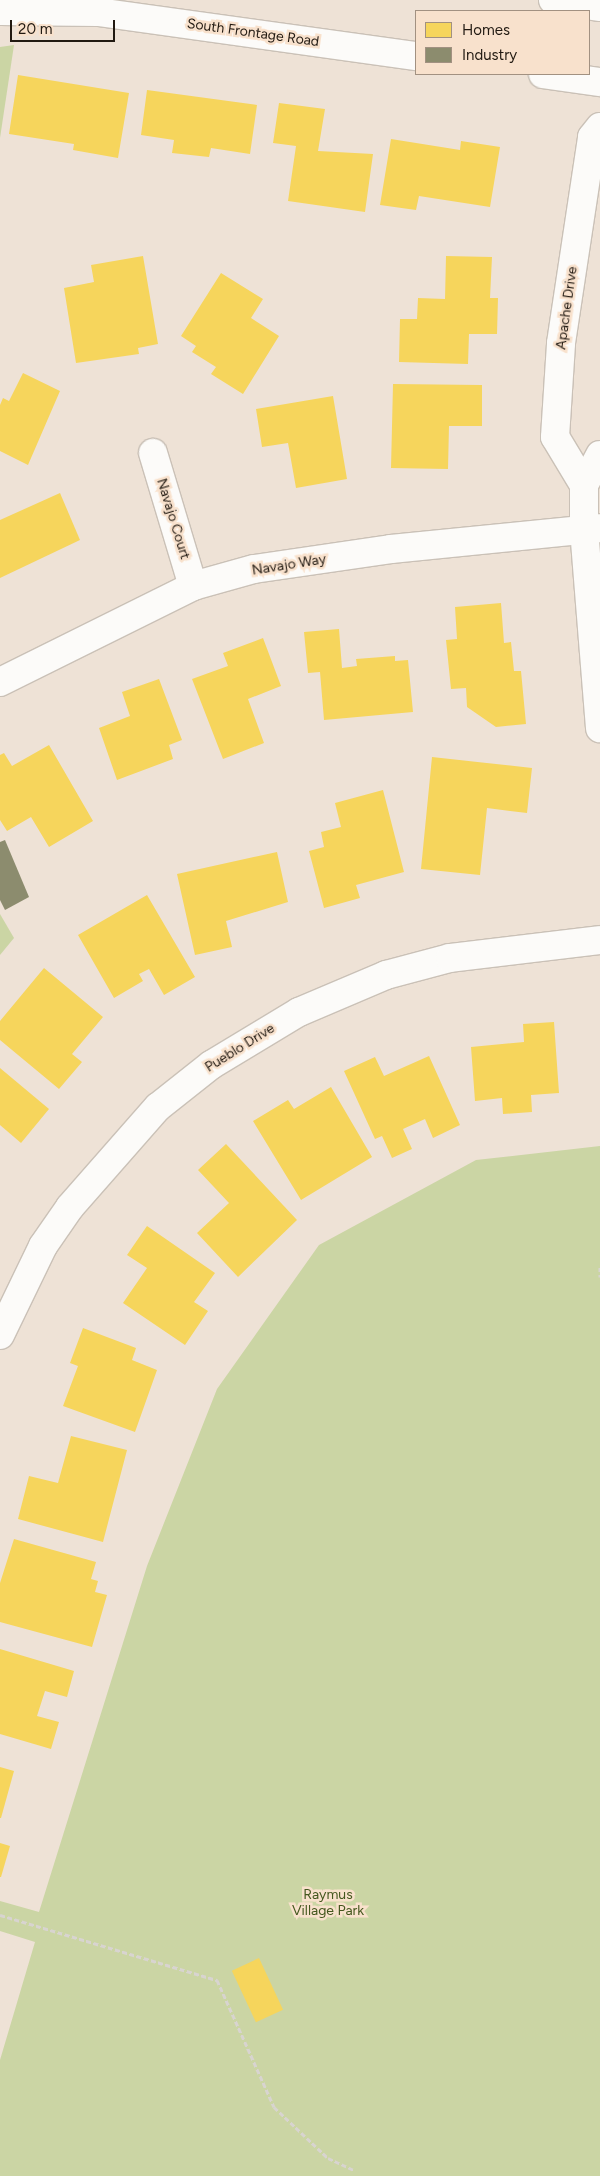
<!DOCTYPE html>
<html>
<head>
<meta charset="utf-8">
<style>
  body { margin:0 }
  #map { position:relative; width:600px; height:2176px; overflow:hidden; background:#eee2d6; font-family:Figtree,sans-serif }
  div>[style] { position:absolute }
  .green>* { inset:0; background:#cbd5a4 }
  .homes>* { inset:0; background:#f6d55c; transform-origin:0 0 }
  .industry>* { inset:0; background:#8c8c6e }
  .path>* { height:3px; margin-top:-1.5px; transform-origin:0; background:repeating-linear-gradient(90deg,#d8d4d0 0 5px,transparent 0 7.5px) }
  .roads { filter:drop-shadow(1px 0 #cac1b7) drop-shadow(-1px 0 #cac1b7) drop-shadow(0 1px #cac1b7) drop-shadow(0 -1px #cac1b7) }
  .minor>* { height:28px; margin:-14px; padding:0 14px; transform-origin:14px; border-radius:14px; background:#fcfbf9 }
  .highway>* { height:28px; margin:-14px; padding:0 14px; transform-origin:14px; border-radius:14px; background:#fcfbf9 }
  span { translate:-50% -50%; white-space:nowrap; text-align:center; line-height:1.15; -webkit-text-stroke:5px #f8e1cc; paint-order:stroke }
  .street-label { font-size:14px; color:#211911 }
  .park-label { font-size:14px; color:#44571e }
  .legend { position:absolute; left:415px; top:10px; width:175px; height:65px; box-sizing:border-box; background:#f8e1cc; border:1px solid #a29181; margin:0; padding:6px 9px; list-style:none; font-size:15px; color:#211911 }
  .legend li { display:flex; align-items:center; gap:10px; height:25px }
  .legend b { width:25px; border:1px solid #a29181 }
  .scale { position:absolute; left:10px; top:20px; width:105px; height:22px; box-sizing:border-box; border:2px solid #211911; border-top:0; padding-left:6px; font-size:15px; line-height:18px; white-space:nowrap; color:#211911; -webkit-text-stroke:4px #f8e1cc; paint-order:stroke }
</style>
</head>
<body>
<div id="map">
  <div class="green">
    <div style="clip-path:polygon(14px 45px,0 138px,0 47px)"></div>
    <div style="clip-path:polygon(0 914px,14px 938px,0 955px)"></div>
    <div style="clip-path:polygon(600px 1146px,600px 2176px,0 2176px,0 2060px,35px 1942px,0 1931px,0 1901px,39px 1912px,147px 1566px,217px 1389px,319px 1245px,476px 1160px)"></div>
  </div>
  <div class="homes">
    <div style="clip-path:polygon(18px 75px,129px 93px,118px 158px,73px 150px,74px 144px,9px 134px)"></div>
    <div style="clip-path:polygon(147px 90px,257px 105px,250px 154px,211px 148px,209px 157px,172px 153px,174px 140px,141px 135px)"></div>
    <div style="clip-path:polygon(279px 103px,325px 109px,318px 151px,373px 154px,365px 212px,288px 201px,296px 146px,273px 143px)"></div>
    <div style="clip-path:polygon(391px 139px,460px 150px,461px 141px,500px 147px,490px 207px,419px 196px,416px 210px,380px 205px)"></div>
    <div style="clip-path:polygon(143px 256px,158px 344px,138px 348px,139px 354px,76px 363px,64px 288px,94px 282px,91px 265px)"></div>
    <div style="clip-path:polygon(446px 256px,492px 257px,490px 298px,498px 298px,497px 334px,469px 334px,468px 364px,399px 362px,400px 319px,417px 319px,418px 298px,445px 299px)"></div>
    <div style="clip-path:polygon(221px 273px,263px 299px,251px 318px,279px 336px,243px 394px,211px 374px,216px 367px,192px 352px,196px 346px,181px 336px)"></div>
    <div style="clip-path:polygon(23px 373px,60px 391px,28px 465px,0 451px,0 405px,3px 398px,9px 401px)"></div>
    <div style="clip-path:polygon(393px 384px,482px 385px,482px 426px,449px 426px,448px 469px,391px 468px)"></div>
    <div style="clip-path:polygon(333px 396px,347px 479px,296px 488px,288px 443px,262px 447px,256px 409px)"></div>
    <div style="clip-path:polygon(60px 493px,80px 540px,0 578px,0 520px)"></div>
    <div style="clip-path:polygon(501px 603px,504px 643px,511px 642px,514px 671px,521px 671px,526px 724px,496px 727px,467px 707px,466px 688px,451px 689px,446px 640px,457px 639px,455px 607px)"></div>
    <div style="clip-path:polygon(339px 629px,342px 668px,357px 666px,356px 659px,395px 656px,395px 661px,408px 660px,413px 712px,324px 720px,320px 672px,308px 673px,304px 632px)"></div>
    <div style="clip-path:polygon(263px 638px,281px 686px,248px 699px,264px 743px,223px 759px,192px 679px,228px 666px,223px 653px)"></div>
    <div style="clip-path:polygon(159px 679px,182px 740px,169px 745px,173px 759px,117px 780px,99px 728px,130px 716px,122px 692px)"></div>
    <div style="clip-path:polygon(49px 745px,93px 821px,49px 847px,31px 817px,7px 831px,0 820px,0 755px,4px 753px,12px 766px)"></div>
    <div style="clip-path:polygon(432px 757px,532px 768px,527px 813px,487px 808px,480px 875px,421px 869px)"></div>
    <div style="clip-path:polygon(383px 790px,404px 872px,356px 885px,360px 898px,324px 908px,309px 851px,324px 847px,321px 832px,341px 827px,335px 803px)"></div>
    <div style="clip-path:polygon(277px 852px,288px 902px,226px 921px,232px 947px,195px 955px,177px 874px)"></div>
    <div style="clip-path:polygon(147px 895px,195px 977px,164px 995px,149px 969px,139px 974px,143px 981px,114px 998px,78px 935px)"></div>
    <div style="clip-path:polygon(44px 968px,103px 1017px,72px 1054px,82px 1062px,59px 1089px,0 1040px,0 1021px)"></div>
    <div style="clip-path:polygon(554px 1022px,559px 1093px,531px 1095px,532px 1112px,503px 1114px,502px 1098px,475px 1101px,471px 1047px,524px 1042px,523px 1024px)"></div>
    <div style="clip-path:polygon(429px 1056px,460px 1125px,433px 1138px,425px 1119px,403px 1129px,412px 1149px,392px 1158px,382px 1136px,375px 1139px,344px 1071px,375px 1057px,384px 1076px)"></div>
    <div style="clip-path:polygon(0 1068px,49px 1109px,21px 1143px,0 1125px)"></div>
    <div style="clip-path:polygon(331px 1087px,372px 1157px,301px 1200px,253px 1121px,288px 1100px,294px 1109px)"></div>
    <div style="clip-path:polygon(226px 1144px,297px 1220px,238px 1277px,197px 1233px,229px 1203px,198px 1170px)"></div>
    <div style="clip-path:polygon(147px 1226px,215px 1273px,194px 1302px,208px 1311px,185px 1345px,123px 1303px,147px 1268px,127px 1255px)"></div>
    <div style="clip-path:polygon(83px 1328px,136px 1348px,132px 1360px,157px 1370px,135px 1432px,63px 1406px,78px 1366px,70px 1363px)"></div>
    <div style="clip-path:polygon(71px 1436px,127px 1450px,103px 1542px,18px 1519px,29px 1476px,58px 1483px)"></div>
    <div style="clip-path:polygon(14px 1539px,96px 1562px,91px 1579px,98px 1581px,95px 1592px,107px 1595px,92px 1647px,0 1622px,0 1583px)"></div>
    <div style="clip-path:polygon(0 1649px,74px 1671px,67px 1697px,45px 1691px,37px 1716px,59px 1722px,51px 1749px,0 1734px)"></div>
    <div style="clip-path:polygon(0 1767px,14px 1771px,1px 1818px,0 1818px)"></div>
    <div style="clip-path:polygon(0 1843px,10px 1846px,1px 1877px,0 1877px)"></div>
    <div style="left:259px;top:1958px;width:57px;height:30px;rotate:65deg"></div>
  </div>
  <div class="industry">
    <div style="clip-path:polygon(5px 840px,29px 897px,5px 910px,0 900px,0 842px)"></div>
  </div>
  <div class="path">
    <div style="left:600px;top:1267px;width:10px;rotate:90deg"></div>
    <div style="left:0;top:1915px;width:227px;rotate:16.7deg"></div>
    <div style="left:217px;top:1980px;width:139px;rotate:65.8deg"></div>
    <div style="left:274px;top:2107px;width:74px;rotate:43.4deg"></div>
    <div style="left:328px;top:2158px;width:29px;rotate:25deg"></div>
  </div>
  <div class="roads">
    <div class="minor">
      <div style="left:0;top:11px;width:98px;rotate:0.6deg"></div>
      <div style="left:98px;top:12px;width:321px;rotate:7.9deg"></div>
      <div style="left:543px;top:74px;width:58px;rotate:8deg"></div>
      <div style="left:153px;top:453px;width:139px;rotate:73.3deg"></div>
      <div style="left:600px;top:455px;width:34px;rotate:118deg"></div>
      <div style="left:584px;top:485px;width:44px;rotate:90deg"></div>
      <div style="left:584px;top:529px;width:200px;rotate:85.4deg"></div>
      <div style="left:584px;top:485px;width:56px;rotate:-121.1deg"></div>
      <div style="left:555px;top:437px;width:94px;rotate:-86.3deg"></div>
      <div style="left:561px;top:343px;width:208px;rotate:-81.4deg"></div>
      <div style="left:592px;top:137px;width:13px;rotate:-51deg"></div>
      <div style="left:0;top:682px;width:216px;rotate:-26.4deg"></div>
      <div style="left:193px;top:586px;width:63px;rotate:-15.6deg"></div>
      <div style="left:254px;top:569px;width:138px;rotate:-8.3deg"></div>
      <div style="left:391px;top:549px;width:210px;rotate:-5.7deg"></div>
      <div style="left:0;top:1335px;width:99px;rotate:-64.2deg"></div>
      <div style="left:43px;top:1246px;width:47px;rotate:-55.3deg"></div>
      <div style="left:70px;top:1207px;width:133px;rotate:-48.7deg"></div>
      <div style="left:158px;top:1107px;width:68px;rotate:-38.4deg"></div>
      <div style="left:211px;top:1065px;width:103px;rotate:-31.1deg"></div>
      <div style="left:299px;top:1012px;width:95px;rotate:-23deg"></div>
      <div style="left:386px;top:975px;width:66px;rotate:-14.9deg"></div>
      <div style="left:450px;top:958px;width:151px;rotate:-6.8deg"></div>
    </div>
    <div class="highway">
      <div style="left:553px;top:0;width:48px;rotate:8.5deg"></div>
    </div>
  </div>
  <div class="street-label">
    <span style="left:253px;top:33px;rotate:8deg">South Frontage Road</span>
    <span style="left:567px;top:308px;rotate:-82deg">Apache Drive</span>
    <span style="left:173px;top:519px;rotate:73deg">Navajo Court</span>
    <span style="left:289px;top:565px;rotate:-9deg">Navajo Way</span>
    <span style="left:240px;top:1048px;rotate:-32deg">Pueblo Drive</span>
  </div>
  <div class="park-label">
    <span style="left:328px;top:1903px">Raymus<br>Village Park</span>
  </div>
  <ul class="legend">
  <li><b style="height:14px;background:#f6d55c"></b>Homes</li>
  <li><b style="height:14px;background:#8c8c6e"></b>Industry</li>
  </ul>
  <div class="scale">20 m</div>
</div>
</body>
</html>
